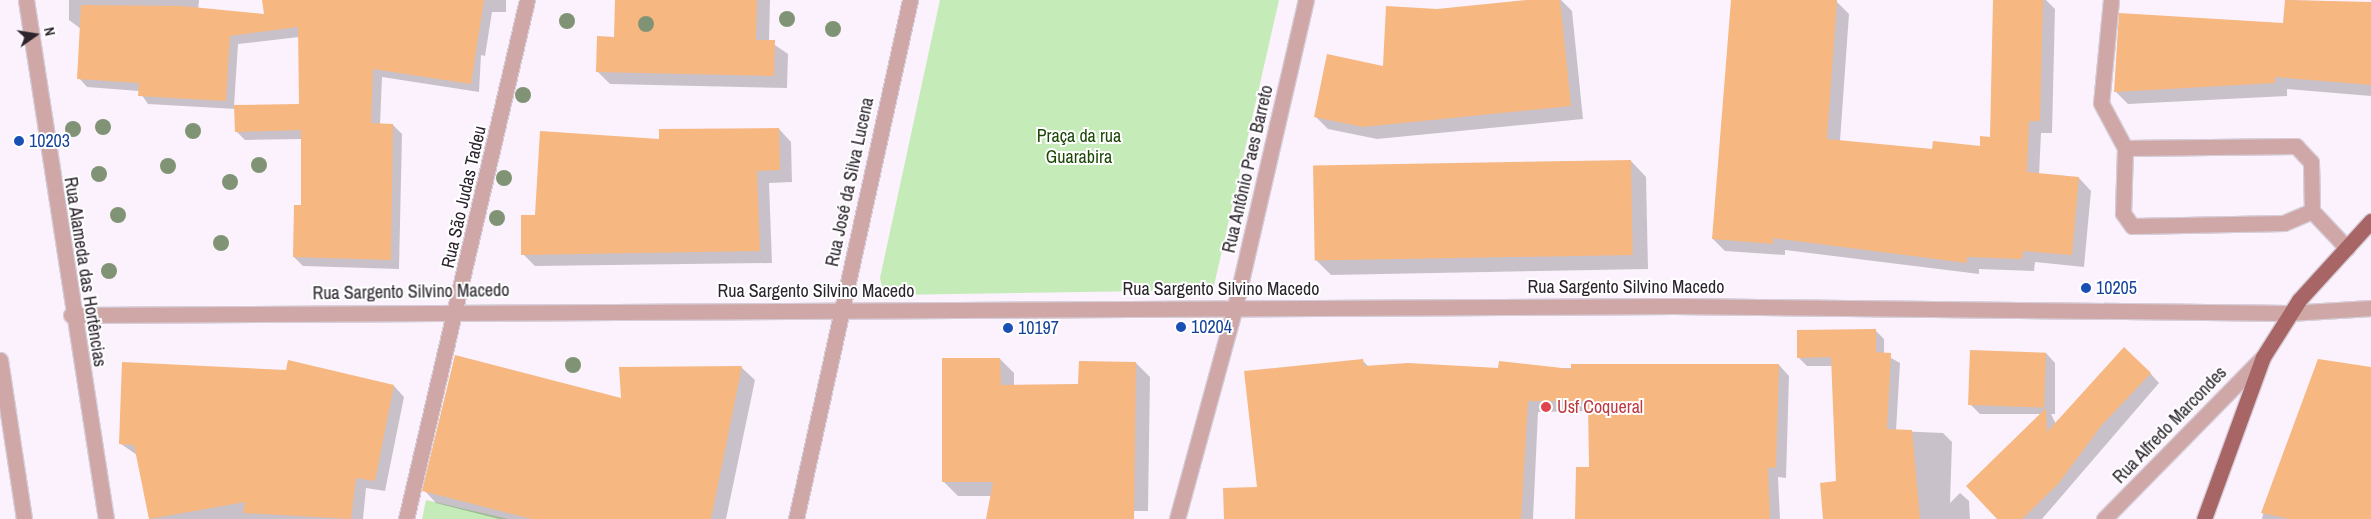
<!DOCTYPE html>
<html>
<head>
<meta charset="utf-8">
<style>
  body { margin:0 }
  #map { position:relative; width:2371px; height:519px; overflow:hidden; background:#fbf2fd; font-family:"Archivo Narrow",sans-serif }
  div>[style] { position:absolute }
  .green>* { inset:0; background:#c5ebb8 }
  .shadow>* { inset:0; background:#0003 }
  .building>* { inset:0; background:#f6b781; transform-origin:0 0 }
  .roads { filter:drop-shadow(1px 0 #d6cdd8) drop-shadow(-1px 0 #d6cdd8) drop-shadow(0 1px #d6cdd8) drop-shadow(0 -1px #d6cdd8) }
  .minor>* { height:15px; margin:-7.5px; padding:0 7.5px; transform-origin:7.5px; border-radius:7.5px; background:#cea7a6 }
  .major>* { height:15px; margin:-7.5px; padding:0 7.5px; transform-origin:7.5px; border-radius:7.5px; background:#a76565 }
  .trees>* { width:16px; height:16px; margin:-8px; border-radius:50%; background:#809475 }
  .dots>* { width:14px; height:14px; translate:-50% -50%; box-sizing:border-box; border:2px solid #fff; border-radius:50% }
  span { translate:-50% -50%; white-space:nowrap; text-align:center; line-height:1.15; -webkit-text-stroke:4px #fff; paint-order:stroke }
  .park-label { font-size:18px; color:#1c4806 }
  .transit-label { font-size:18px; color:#164399 }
  .left { translate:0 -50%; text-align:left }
  .street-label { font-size:18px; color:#2b242d }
  .health-label { font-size:18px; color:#be3a42 }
  .north { position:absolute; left:10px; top:10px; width:50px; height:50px; -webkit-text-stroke:4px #fff; paint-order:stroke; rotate:77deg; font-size:14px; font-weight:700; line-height:20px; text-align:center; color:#2b242d }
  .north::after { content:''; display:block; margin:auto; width:18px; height:22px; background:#2b242d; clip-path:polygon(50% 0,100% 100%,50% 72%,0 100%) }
</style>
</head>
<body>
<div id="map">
  <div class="green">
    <div style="clip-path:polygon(940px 0,1279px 0,1213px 290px,890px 295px,883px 291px,880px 278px)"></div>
    <div style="clip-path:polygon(426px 500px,508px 519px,422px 519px)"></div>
  </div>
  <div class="shadow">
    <div style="clip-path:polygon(evenodd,69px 0,199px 0,198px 11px,266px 15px,263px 0,506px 0,506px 12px,492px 12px,485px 56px,481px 55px,479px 92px,382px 77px,380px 125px,393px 125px,402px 134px,399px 269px,303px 266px,294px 257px,302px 206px,302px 139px,245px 140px,236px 131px,236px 109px,148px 104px,139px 91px,87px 87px,79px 78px,81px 29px,69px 20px,69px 0,299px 37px,300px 105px,234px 106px,238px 44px,299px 37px)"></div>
    <div style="clip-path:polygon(616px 0,770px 0,769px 41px,788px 54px,787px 88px,610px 84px,597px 71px,615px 38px)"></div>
    <div style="clip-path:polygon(1540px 0,1561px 0,1572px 11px,1583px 119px,1377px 139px,1328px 129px,1315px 116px,1384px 67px,1437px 10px)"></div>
    <div style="clip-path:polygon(1732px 0,1836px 1px,1849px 14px,1840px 141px,1933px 150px,1981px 147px,1991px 138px,1994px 0,2046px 0,2055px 9px,2052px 133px,2041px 133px,2039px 175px,2079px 178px,2091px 191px,2084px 267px,2035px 262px,2034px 271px,1979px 269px,1979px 274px,1785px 250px,1785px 255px,1725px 251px,1713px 239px)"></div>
    <div style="clip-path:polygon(2287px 0,2371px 3px,2371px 96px,2287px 89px,2287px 96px,2128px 104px,2115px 91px,2285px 24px)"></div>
    <div style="clip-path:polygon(779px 129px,791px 142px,792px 182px,769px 183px,772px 263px,535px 266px,523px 254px,536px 216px)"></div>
    <div style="clip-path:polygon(1631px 161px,1646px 177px,1648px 269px,1331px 275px,1316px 260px)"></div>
    <div style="clip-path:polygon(1875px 330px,1884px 339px,1884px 354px,1900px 363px,1896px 431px,1943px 433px,1952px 442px,1950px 503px,1960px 493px,1969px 501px,1970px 519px,1824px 519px,1838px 482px,1832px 366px,1807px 366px,1798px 357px)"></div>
    <div style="clip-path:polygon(2046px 353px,2055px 363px,2055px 414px,2051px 414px,2056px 424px,2150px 373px,2159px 383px,2042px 519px,1999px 519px,2041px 414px,1980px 414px,1971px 405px)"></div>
    <div style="clip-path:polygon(1000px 359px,1014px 373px,1014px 386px,1080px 385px,1136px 363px,1150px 377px,1148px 511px,1118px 511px,1116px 519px,987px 519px,992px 496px,958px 496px,944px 482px)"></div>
    <div style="clip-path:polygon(1362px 360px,1369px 367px,1499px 369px,1779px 365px,1789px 376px,1786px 478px,1778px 477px,1780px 519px,1576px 519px,1590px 469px,1589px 411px,1538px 412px,1533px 519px,1226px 519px,1258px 489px)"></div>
    <div style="clip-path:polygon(620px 368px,742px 368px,755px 380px,726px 519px,499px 519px,436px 503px,424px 490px,622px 400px)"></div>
    <div style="clip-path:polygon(2371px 370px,2371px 519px,2262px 519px,2264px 510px)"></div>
    <div style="clip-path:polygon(394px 386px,404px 397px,385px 491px,366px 488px,363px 519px,150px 519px,137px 455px,121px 444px)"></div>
  </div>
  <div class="building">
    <div style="clip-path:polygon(262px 0,484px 0,471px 84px,373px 69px,371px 123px,393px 124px,391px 260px,293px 257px,294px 205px,301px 205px,301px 130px,235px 132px,234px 105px,299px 104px,298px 27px,230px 36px,226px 101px,138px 96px,139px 83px,77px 79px,81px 5px,182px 6px,264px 14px)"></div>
    <div style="clip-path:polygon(615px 0,757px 0,756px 40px,775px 40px,774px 76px,596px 72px,597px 36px,614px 37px)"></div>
    <div style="clip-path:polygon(1527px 0,1560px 0,1571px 106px,1363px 127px,1314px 117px,1327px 54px,1383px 66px,1386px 6px,1437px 9px)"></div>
    <div style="clip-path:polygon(1731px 0,1837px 0,1827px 139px,1932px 149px,1933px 141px,1980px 146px,1980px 136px,1990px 137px,1993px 0,2043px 0,2040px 121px,2029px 121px,2027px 172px,2079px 177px,2072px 255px,2023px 251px,2022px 259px,1967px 257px,1967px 263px,1773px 238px,1773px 244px,1712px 239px)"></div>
    <div style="clip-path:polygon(2285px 0,2371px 2px,2371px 85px,2275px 77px,2275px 83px,2114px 92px,2119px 13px,2283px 23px)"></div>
    <div style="clip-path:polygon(779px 128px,780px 170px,757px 171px,760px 251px,521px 255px,521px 215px,535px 215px,540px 131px,659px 139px,659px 129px)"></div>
    <div style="left:1631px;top:160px;width:95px;height:318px;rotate:89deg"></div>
    <div style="clip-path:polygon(1876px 329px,1876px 352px,1891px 353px,1887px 429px,1912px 430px,1920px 519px,1823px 519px,1820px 483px,1836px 481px,1831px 357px,1797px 358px,1797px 330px)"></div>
    <div style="clip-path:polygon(2124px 347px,2151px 373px,2101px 426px,2058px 484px,2022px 519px,1997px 519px,1966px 486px,2046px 408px,2047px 432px)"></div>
    <div style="left:1970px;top:350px;width:76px;height:55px;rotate:2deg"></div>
    <div style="clip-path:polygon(455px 355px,621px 398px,619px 367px,742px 366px,711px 519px,532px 519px,422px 491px)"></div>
    <div style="clip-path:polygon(942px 358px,1000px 358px,1001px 385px,1078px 384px,1079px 361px,1136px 362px,1134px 519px,986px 519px,993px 482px,942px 482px)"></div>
    <div style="clip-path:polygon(1363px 359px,1364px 366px,1408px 363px,1498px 368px,1499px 361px,1571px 369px,1571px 364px,1779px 364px,1776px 468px,1768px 467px,1770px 519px,1575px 519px,1576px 467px,1589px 467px,1588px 401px,1528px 401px,1521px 519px,1224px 519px,1223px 488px,1257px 487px,1244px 371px)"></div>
    <div style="clip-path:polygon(2318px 359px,2371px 367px,2371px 519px,2290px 519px,2261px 513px)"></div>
    <div style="clip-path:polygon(288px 360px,394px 385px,375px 481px,356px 478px,351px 519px,243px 513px,245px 502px,149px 519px,134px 445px,119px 444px,122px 362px,286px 370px)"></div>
  </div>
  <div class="roads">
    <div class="minor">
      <div style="left:26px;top:0;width:525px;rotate:81.24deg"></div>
      <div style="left:2111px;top:0;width:103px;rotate:95.5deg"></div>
      <div style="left:2101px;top:103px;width:51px;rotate:61.9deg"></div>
      <div style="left:2312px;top:211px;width:30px;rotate:157deg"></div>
      <div style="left:2284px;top:223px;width:152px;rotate:178.9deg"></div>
      <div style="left:2132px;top:226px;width:16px;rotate:-125deg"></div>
      <div style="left:2123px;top:213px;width:65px;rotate:-88.2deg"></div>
      <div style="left:2125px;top:148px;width:171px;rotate:-0.7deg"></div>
      <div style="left:2296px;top:146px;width:22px;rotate:47deg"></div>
      <div style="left:2311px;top:162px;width:49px;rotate:88.8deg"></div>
      <div style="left:2312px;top:211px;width:51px;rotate:46.6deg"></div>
      <div style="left:71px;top:315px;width:1603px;rotate:-0.32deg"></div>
      <div style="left:1674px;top:306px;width:615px;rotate:0.65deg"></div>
      <div style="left:2289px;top:313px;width:82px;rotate:-3.5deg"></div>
      <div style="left:0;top:360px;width:161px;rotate:81.4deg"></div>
      <div style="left:406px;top:519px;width:533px;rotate:-76.88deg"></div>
      <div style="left:796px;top:519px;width:531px;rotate:-77.61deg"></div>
      <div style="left:1177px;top:519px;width:220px;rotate:-74.7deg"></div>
      <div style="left:1235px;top:307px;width:315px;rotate:-77deg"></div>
      <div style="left:2104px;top:519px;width:227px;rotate:-45.5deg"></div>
    </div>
    <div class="major">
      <div style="left:2204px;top:519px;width:172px;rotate:-70deg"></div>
      <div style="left:2263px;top:357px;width:67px;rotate:-57.7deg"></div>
      <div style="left:2299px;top:300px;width:107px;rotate:-47.7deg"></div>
    </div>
  </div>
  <div class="trees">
    <div style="left:787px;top:19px"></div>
    <div style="left:567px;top:21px"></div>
    <div style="left:646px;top:24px"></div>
    <div style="left:833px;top:29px"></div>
    <div style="left:523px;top:95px"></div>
    <div style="left:103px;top:127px"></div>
    <div style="left:73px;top:129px"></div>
    <div style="left:193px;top:131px"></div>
    <div style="left:259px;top:165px"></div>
    <div style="left:168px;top:166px"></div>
    <div style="left:99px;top:174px"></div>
    <div style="left:504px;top:178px"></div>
    <div style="left:230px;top:182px"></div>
    <div style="left:118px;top:215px"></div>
    <div style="left:497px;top:218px"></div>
    <div style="left:221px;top:243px"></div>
    <div style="left:109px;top:271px"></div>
    <div style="left:573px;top:365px"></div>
  </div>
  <div class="dots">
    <div style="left:19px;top:141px;background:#1a4fb4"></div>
    <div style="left:2086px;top:288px;background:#1a4fb4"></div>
    <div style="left:1181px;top:327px;background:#1a4fb4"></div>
    <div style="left:1008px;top:328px;background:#1a4fb4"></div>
    <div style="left:1546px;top:407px;background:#e0444e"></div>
  </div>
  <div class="park-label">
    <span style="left:1079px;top:147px">Praça da rua<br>Guarabira</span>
  </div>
  <div class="transit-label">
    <span class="left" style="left:29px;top:141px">10203</span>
    <span class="left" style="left:2096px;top:288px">10205</span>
    <span class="left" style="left:1191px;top:327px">10204</span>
    <span class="left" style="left:1018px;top:328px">10197</span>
  </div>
  <div class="street-label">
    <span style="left:1248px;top:169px;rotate:-77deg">Rua Antônio Paes Barreto</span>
    <span style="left:850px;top:182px;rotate:-78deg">Rua José da Silva Lucena</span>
    <span style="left:464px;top:197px;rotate:-77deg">Rua São Judas Tadeu</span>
    <span style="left:85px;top:272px;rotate:81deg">Rua Alameda das Hortências</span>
    <span style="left:1626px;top:287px">Rua Sargento Silvino Macedo</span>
    <span style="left:1221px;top:289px">Rua Sargento Silvino Macedo</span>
    <span style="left:816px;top:291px">Rua Sargento Silvino Macedo</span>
    <span style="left:411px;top:292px;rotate:-1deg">Rua Sargento Silvino Macedo</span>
    <span style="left:2170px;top:425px;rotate:-46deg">Rua Alfredo Marcondes</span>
  </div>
  <div class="health-label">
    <span class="left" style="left:1557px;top:407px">Usf Coqueral</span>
  </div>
  <div class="north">N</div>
</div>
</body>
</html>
